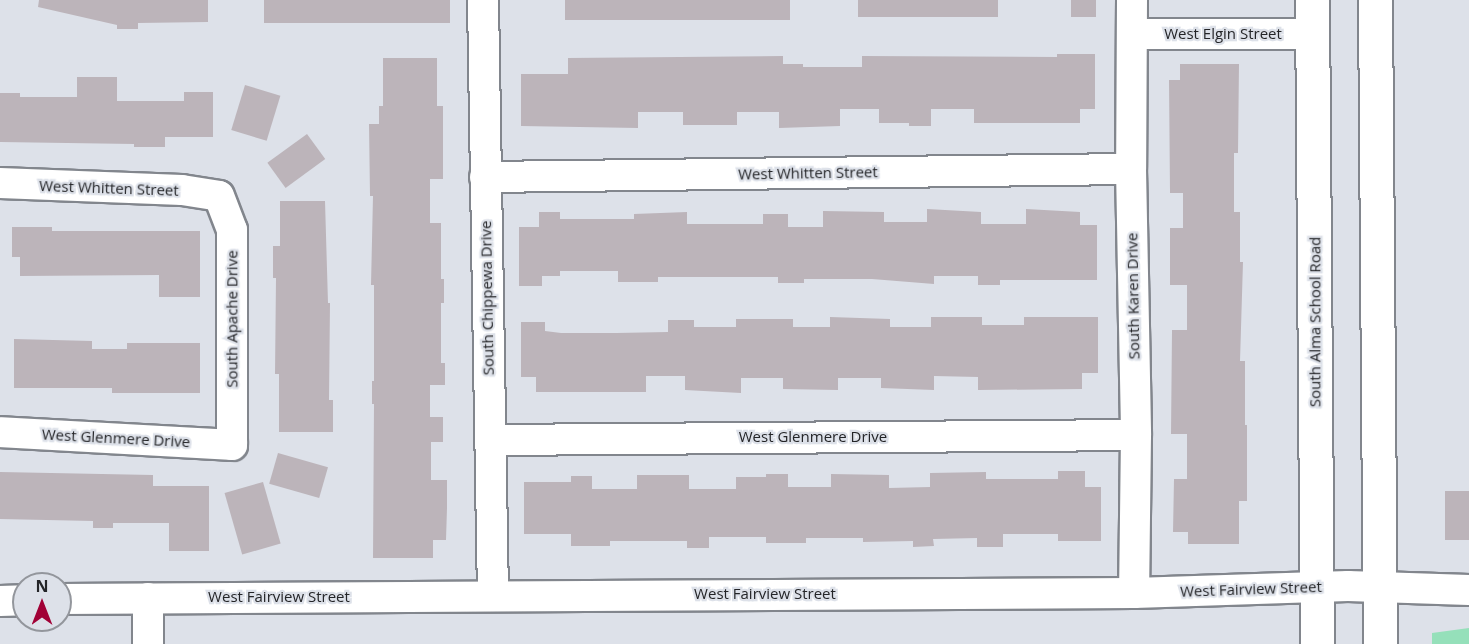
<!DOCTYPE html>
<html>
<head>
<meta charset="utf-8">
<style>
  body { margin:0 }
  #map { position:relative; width:1469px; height:644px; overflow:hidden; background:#dde1e9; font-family:"Open Sans",sans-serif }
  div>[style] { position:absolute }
  .green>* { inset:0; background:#95e0ba }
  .building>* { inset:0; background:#bcb4ba; transform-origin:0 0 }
  .roads { filter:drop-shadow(2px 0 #82868d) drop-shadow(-2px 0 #82868d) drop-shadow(0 2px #82868d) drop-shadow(0 -2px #82868d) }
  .minor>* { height:30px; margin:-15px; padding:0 15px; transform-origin:15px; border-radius:15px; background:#fff }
  .major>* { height:33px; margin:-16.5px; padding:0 16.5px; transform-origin:16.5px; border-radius:16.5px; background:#fff }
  span { translate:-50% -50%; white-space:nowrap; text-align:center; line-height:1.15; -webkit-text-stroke:4.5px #dde1e9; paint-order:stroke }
  .street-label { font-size:15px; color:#242528 }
  .north { position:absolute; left:12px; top:572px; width:60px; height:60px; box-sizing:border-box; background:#dde1e9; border:2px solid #93969c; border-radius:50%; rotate:0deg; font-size:16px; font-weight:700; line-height:24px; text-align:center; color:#242528 }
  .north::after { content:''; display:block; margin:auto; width:21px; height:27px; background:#a10136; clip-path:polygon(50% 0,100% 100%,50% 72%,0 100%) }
</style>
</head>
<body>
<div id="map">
  <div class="green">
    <div style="clip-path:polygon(1469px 628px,1469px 644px,1432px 644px,1432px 633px)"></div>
  </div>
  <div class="building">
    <div style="clip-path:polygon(39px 0,208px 0,208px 22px,138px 23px,138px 29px,117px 29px,117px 25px,38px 7px)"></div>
    <div style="left:264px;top:0;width:186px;height:23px"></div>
    <div style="left:565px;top:0;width:225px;height:20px"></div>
    <div style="left:858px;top:0;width:140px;height:17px"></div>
    <div style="left:1071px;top:0;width:25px;height:17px"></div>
    <div style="clip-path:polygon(1057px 54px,1095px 54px,1095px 109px,1080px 109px,1080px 123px,974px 123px,974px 109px,931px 109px,931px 126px,909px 126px,909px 123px,879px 123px,879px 109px,840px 109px,840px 126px,779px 128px,779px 112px,737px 112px,737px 125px,683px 125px,683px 112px,638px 112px,638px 128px,521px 126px,521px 74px,568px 74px,568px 58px,783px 56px,783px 64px,803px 64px,803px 67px,862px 67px,862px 56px,1057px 57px)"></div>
    <div style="clip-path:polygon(383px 58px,437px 58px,437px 106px,443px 106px,443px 179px,430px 179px,430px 223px,441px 223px,441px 279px,444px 279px,444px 303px,441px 303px,441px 363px,445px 363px,445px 385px,430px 385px,430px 417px,443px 417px,443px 442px,431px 442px,431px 480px,447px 480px,447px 508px,446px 540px,433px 540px,433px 558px,373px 558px,374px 404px,372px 404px,372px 381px,374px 381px,374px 285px,371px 285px,373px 196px,370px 196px,369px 124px,379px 124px,379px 106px,383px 106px)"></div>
    <div style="clip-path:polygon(1180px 64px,1239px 64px,1238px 153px,1234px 153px,1234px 212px,1240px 212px,1240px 262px,1243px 262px,1240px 361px,1245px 361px,1245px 425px,1247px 425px,1247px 501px,1239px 501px,1239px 544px,1188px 544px,1188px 532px,1173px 532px,1174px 479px,1187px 479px,1187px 434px,1171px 434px,1172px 330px,1187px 330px,1187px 285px,1170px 285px,1170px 228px,1183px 228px,1183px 193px,1170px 193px,1169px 80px,1180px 80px)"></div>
    <div style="clip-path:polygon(77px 77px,117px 77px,117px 101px,184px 101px,184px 92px,213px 92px,213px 137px,165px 137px,165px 147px,134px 147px,134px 144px,0 142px,0 93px,20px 93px,20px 97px,77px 97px)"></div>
    <div style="left:245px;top:85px;width:37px;height:47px;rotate:17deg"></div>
    <div style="left:307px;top:134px;width:31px;height:49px;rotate:54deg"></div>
    <div style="clip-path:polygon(280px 201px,325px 201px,328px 303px,330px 303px,329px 400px,333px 400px,333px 432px,279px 432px,279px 374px,275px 374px,276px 278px,273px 278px,273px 246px,280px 246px)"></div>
    <div style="clip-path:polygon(927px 209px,981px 212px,981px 224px,1026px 224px,1026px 209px,1080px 212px,1080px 225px,1097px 225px,1097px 280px,1000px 280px,1000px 285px,978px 285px,978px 276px,934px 276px,934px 284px,872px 279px,804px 279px,804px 283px,778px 283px,778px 277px,658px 277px,658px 282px,618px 282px,618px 271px,560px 271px,560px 276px,542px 276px,542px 286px,519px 286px,519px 227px,539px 227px,539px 212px,560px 212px,560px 219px,634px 219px,634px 214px,687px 212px,687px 224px,763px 224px,763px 214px,788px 214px,788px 227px,823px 227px,823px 211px,884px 212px,884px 222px,927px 222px)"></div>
    <div style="clip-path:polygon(12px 227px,52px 227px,52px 231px,200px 231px,200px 297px,159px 297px,159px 275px,20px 276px,20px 257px,12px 257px)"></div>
    <div style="clip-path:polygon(830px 317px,890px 319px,890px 327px,931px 327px,931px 317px,982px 317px,982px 325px,1024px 325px,1024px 317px,1098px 317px,1098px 373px,1082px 373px,1082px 389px,978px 390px,978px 377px,934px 376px,934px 390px,881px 388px,881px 378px,838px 378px,838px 390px,783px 389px,783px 378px,741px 378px,741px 393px,685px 390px,685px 376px,646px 376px,646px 392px,536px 392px,536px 377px,521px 377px,521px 322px,545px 322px,545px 331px,561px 333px,616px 333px,668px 332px,668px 320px,694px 320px,694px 327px,736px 327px,736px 319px,793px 319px,793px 327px,830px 327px)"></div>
    <div style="clip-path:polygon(14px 339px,92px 341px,92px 349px,127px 349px,127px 343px,200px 343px,200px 393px,112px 393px,112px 388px,14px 388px)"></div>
    <div style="left:278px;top:453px;width:52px;height:32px;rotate:16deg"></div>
    <div style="clip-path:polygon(1058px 471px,1085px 471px,1085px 487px,1101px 487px,1101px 541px,1058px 541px,1058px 534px,1003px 534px,1003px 547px,977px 547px,977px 538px,933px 539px,934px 546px,913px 547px,913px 541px,863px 542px,863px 538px,806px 538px,806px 543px,766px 543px,766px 537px,709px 537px,709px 548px,687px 548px,687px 541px,610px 541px,610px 546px,571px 546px,571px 534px,524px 534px,524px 482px,571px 482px,571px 476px,592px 476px,592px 489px,637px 489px,637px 475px,689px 475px,689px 489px,736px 489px,736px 477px,766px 477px,766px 474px,788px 474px,788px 487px,831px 487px,831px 474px,889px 475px,889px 488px,930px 487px,930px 473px,986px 472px,986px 479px,1058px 479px)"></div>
    <div style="clip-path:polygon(0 472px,153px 475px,153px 486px,209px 486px,209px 551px,169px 551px,169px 523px,113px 523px,113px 528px,93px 528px,93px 521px,0 519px)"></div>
    <div style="left:263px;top:482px;width:64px;height:40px;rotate:74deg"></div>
    <div style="left:1445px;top:491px;width:24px;height:49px"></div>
  </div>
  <div class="roads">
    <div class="minor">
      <div style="left:483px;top:0;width:595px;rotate:89.04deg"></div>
      <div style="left:1132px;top:0;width:169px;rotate:90.3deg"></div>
      <div style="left:1131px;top:169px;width:266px;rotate:88.9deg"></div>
      <div style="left:1136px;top:435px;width:158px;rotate:90.7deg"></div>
      <div style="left:1134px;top:34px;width:178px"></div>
      <div style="left:485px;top:177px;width:646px;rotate:-0.71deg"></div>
      <div style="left:0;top:183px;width:182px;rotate:2.2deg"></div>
      <div style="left:182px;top:190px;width:37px;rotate:9deg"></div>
      <div style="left:219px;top:196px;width:36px;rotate:69deg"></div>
      <div style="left:232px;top:230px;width:215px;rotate:90deg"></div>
      <div style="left:232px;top:445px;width:232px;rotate:-176.8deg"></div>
      <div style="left:491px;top:440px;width:645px;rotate:-0.44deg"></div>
      <div style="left:148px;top:598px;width:46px;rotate:90deg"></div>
      <div style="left:60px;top:599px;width:1074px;rotate:-0.32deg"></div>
      <div style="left:1134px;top:593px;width:214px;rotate:-1.9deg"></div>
      <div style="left:1348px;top:586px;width:121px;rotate:1.9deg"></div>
      <div style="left:0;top:601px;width:24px;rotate:-2deg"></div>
    </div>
    <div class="major">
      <div style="left:1312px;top:0;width:644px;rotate:89.56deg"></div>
      <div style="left:1375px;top:0;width:644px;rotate:89.56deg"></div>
    </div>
  </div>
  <div class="street-label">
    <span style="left:1223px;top:34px">West Elgin Street</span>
    <span style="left:808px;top:173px;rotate:-1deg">West Whitten Street</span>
    <span style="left:109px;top:188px;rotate:2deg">West Whitten Street</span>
    <span style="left:1133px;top:296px;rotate:-91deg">South Karen Drive</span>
    <span style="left:487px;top:298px;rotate:-91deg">South Chippewa Drive</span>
    <span style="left:232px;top:319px;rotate:-90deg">South Apache Drive</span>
    <span style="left:1315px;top:322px;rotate:-90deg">South Alma School Road</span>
    <span style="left:813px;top:437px">West Glenmere Drive</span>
    <span style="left:116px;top:438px;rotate:3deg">West Glenmere Drive</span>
    <span style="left:1251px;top:589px;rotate:-2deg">West Fairview Street</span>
    <span style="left:765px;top:594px">West Fairview Street</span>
    <span style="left:279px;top:597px">West Fairview Street</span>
  </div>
  <div class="north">N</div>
</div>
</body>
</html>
